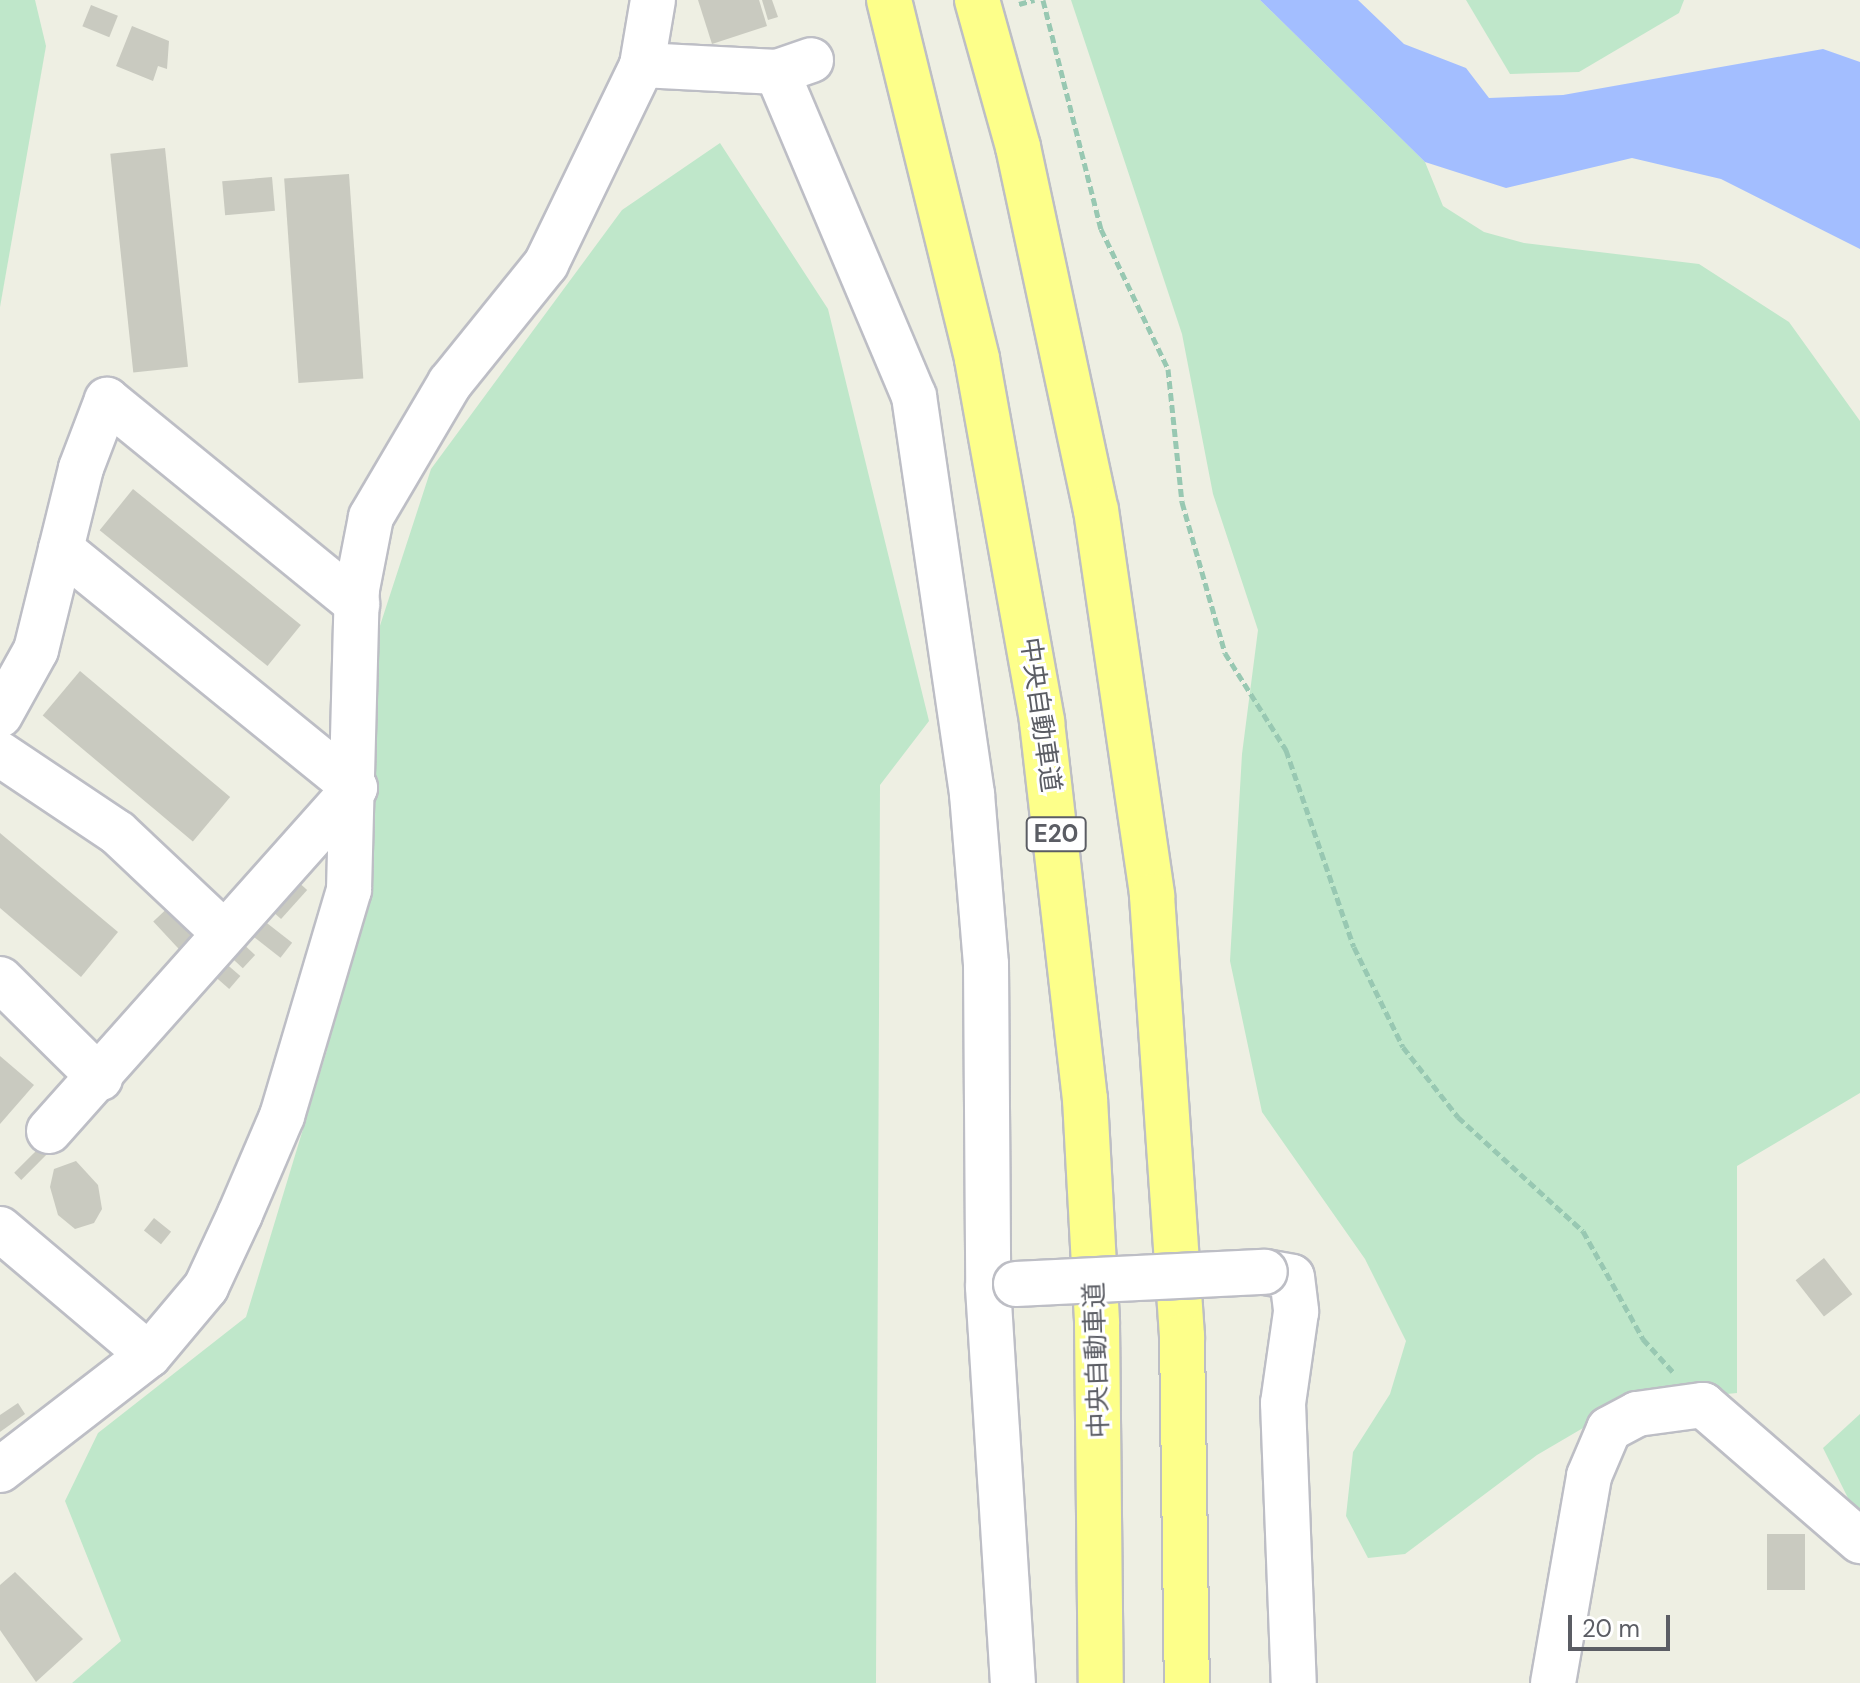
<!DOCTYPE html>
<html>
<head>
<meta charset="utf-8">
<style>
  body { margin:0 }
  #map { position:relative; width:1860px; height:1683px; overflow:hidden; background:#eeefe3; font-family:"DM Sans","Noto Sans JP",sans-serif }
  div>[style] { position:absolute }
  .green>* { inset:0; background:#bfe7ca }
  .water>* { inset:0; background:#a3beff }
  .building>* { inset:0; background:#c9cac0; transform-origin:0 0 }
  .path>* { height:5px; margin-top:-2.5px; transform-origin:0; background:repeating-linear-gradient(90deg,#98c8b2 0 8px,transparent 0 12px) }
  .roads { filter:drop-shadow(2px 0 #bdbec5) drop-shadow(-2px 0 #bdbec5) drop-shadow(0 2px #bdbec5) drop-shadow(0 -2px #bdbec5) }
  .minor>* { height:44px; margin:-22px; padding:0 22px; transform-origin:22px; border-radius:22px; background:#fff }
  .highway>* { height:44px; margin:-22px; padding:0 22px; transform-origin:22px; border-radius:22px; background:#fdff8a }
  .bridges { filter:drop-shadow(2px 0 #bdbec5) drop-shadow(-2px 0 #bdbec5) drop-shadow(0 2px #bdbec5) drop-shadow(0 -2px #bdbec5) }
  .minor-bridge>* { height:44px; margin:-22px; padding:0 22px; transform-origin:22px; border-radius:22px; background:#fff }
  span { translate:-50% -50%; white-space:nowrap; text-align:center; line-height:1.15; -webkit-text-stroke:6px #fff; paint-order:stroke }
  .shield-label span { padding:2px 6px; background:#fff; border:2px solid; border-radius:6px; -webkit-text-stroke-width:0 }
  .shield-label { font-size:24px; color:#5b5d64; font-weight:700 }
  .street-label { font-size:26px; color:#5b5d64 }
  .scale { position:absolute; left:1568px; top:1615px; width:102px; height:36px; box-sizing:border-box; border:4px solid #5b5d64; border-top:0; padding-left:10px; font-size:24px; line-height:28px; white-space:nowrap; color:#5b5d64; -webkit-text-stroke:6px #fff; paint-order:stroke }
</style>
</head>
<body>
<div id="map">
  <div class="green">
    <div style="clip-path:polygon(0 0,35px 0,46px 46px,0 307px)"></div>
    <div style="clip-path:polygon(1071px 0,1260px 0,1425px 162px,1443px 206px,1484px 232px,1524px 243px,1699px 264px,1789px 322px,1860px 421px,1860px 1093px,1737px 1166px,1737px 1393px,1624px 1404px,1537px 1455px,1405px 1554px,1368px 1558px,1346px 1516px,1353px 1452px,1390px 1394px,1406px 1341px,1365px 1259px,1262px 1112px,1230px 961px,1242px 754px,1258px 630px,1213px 494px,1182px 334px)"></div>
    <div style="clip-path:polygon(1466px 0,1684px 0,1679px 13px,1579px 72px,1510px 74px)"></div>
    <div style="clip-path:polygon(720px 143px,828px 309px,929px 721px,880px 785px,876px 1683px,72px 1683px,121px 1641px,65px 1501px,98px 1433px,246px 1317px,327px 1050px,376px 794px,374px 644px,431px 469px,622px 210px)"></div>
    <div style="clip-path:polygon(1860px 1414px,1860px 1522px,1823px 1448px)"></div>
  </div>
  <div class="water">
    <div style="clip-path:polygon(1260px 0,1358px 0,1404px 44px,1466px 68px,1489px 98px,1563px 95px,1823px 49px,1860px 62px,1860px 249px,1721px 179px,1632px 158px,1506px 188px,1425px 162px)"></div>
  </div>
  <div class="building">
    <div style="clip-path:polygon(698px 0,759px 0,767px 26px,712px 44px)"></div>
    <div style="clip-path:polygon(762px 0,772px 0,778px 17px,768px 20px)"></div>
    <div style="left:91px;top:5px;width:29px;height:23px;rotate:22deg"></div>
    <div style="clip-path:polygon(132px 26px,169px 41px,167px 69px,158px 66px,153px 81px,116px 66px)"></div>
    <div style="left:165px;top:148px;width:220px;height:55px;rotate:84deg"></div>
    <div style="left:349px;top:174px;width:205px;height:65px;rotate:86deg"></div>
    <div style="left:272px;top:177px;width:34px;height:50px;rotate:85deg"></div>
    <div style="left:133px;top:489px;width:216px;height:53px;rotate:39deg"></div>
    <div style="left:80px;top:671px;width:196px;height:58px;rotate:40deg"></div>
    <div style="clip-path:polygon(0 833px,118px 932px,81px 977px,0 908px)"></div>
    <div style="left:296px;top:880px;width:15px;height:39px;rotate:42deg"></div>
    <div style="left:173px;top:903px;width:42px;height:27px;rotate:47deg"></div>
    <div style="left:263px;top:920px;width:37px;height:19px;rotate:38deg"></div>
    <div style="left:239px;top:940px;width:22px;height:18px;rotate:43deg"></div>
    <div style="left:223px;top:961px;width:23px;height:17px;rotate:41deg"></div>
    <div style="clip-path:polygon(0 1056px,34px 1085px,0 1124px)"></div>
    <div style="left:46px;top:1141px;width:10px;height:45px;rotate:45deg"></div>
    <div style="clip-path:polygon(76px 1161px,98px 1185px,102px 1209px,94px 1223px,75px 1229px,58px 1215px,50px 1187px,54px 1169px)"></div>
    <div style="left:154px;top:1218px;width:22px;height:16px;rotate:39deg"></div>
    <div style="left:1824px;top:1258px;width:46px;height:36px;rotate:52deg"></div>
    <div style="clip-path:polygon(18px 1403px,25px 1414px,0 1432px,0 1415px)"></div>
    <div style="left:1767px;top:1534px;width:38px;height:56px"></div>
    <div style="clip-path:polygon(15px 1572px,83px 1639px,36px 1682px,0 1630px,0 1585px)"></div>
  </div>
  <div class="path">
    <div style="left:1043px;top:0;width:236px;rotate:75.8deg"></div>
    <div style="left:1101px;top:229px;width:155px;rotate:64.4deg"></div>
    <div style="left:1168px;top:369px;width:134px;rotate:84deg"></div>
    <div style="left:1182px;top:502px;width:157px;rotate:74.1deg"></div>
    <div style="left:1225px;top:653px;width:115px;rotate:57.8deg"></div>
    <div style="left:1286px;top:750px;width:208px;rotate:71deg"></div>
    <div style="left:1354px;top:947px;width:111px;rotate:63.9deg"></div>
    <div style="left:1403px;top:1047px;width:89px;rotate:51.8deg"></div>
    <div style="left:1458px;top:1117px;width:169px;rotate:42.4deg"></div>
    <div style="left:1583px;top:1231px;width:124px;rotate:60.9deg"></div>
    <div style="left:1643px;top:1339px;width:45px;rotate:47.7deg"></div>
    <div style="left:1019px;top:4px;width:16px;rotate:-15deg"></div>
  </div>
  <div class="roads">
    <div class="minor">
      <div style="left:642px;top:65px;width:135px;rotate:3deg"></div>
      <div style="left:777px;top:72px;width:36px;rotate:-19deg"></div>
      <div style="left:777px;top:72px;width:352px;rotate:67.1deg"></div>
      <div style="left:914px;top:396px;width:402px;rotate:81.7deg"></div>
      <div style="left:972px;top:794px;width:171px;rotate:85.3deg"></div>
      <div style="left:986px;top:964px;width:323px;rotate:89.6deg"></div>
      <div style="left:988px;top:1287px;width:397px;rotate:86.4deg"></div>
      <div style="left:0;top:715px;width:74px;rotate:-61deg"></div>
      <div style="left:36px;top:650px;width:187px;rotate:-76.1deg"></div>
      <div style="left:81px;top:468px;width:73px;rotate:-69.1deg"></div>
      <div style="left:107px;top:400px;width:323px;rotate:39.2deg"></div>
      <div style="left:0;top:754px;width:142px;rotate:33.8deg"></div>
      <div style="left:118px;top:833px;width:143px;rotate:43.3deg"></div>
      <div style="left:0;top:979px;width:141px;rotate:44.7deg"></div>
      <div style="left:49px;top:1131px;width:460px;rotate:-48.3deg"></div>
      <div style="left:355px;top:788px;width:379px;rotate:-140.9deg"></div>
      <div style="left:0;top:1229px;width:195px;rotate:40.2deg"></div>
      <div style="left:1265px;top:1272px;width:27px;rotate:10deg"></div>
      <div style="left:1292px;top:1277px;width:35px;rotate:83deg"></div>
      <div style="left:1296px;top:1312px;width:92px;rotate:98.1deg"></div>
      <div style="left:1283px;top:1403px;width:280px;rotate:87.8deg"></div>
      <div style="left:0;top:1470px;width:188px;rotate:-37.7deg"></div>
      <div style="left:149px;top:1355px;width:89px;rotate:-50deg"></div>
      <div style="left:206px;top:1287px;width:81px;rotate:-65deg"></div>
      <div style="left:240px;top:1214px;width:107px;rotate:-66.8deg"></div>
      <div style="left:282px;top:1116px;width:236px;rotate:-73.5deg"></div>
      <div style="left:349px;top:890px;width:301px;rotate:-88.5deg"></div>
      <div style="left:357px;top:589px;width:73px;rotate:-79deg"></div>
      <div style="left:371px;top:517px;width:156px;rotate:-59.5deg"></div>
      <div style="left:450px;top:383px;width:153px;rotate:-51.1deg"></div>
      <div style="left:546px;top:264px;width:221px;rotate:-64.2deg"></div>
      <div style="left:642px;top:65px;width:66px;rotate:-80.4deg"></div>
      <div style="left:1553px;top:1683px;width:210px;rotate:-80.1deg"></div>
      <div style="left:1589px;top:1476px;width:51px;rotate:-66.9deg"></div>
      <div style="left:1609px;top:1429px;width:32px;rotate:-28deg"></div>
      <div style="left:1637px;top:1414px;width:67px;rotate:-7.8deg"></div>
      <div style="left:1703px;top:1405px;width:208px;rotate:40.9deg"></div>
    </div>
    <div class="highway">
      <div style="left:889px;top:0;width:370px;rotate:76.2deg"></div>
      <div style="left:977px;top:359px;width:369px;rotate:79.8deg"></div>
      <div style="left:1042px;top:722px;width:379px;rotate:83.5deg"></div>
      <div style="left:1085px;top:1099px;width:225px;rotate:86.9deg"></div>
      <div style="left:1097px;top:1324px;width:359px;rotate:89.4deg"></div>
      <div style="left:977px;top:0;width:153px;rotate:74.4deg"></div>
      <div style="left:1018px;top:147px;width:371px;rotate:77.9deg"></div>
      <div style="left:1096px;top:510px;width:390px;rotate:81.7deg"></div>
      <div style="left:1152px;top:896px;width:441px;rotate:86.1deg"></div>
      <div style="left:1182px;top:1336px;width:347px;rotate:89.2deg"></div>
    </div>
  </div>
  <div class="bridges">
    <div class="minor-bridge">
      <div style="left:1016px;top:1284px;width:249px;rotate:-2.8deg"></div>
    </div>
  </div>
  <div class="shield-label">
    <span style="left:1056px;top:834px">E20</span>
  </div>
  <div class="street-label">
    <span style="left:1040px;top:715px;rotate:82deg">中央自動車道</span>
    <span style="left:1097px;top:1360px;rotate:-92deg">中央自動車道</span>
  </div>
  <div class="scale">20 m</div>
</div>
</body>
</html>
